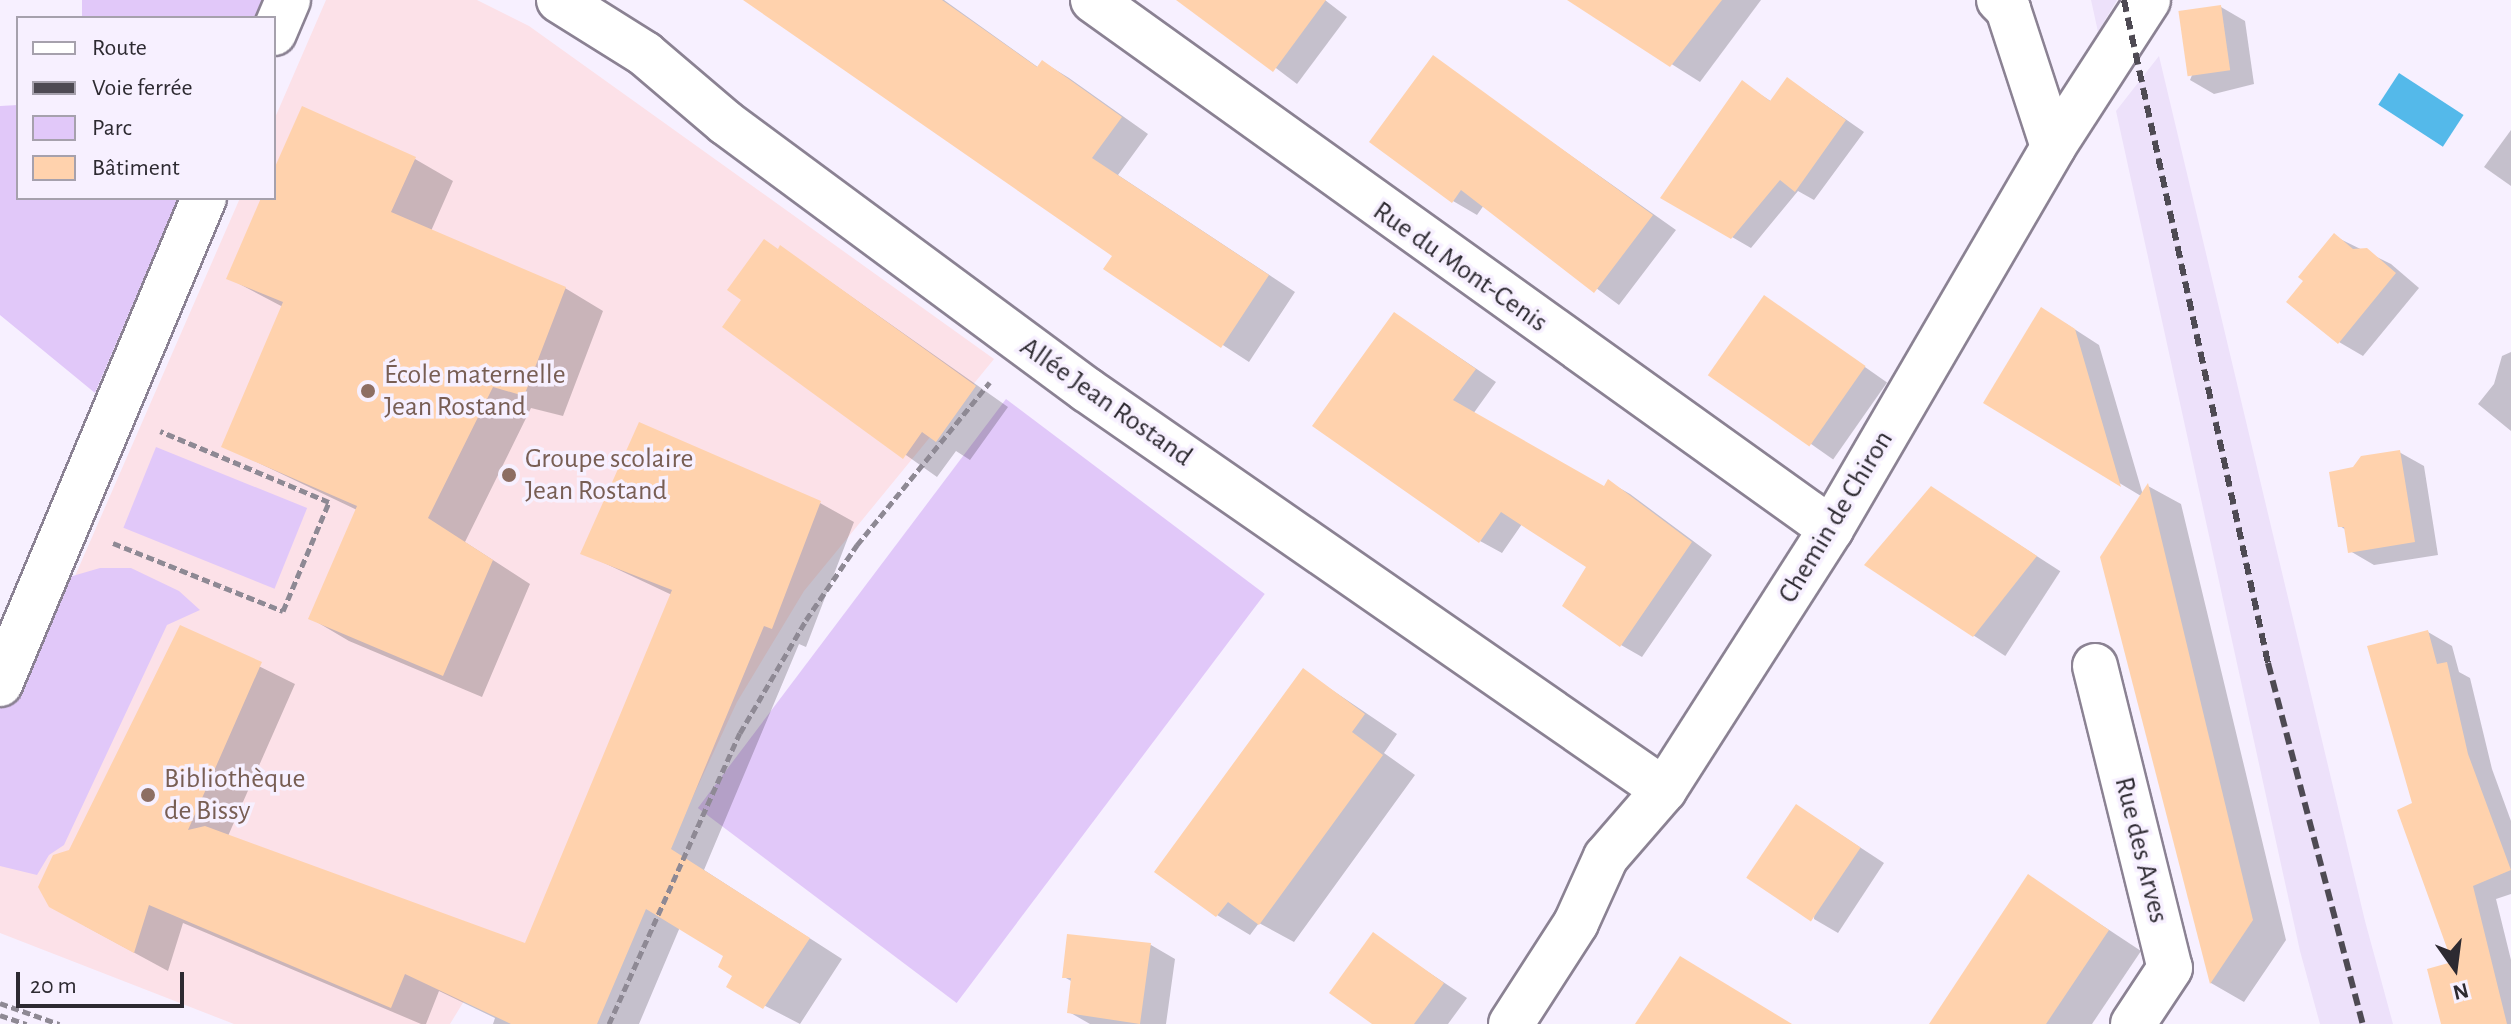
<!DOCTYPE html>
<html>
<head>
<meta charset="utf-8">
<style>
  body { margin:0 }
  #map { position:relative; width:2511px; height:1024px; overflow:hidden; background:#f7f0ff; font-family:"Alegreya Sans",sans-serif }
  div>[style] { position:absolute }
  .built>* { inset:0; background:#ede1fa }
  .education>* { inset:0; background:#fce1e8 }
  .green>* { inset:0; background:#e1c8f9; transform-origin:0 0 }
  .water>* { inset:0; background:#54b9ea; transform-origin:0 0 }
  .shadow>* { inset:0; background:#0003; transform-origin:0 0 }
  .building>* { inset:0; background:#ffd2ad; transform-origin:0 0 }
  .path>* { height:5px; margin-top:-2.5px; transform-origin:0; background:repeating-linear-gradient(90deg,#8e8994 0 8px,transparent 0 12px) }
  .roads { filter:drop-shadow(2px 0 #8b8293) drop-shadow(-2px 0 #8b8293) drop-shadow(0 2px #8b8293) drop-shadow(0 -2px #8b8293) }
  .minor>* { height:44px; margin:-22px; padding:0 22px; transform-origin:22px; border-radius:22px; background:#fff }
  .rail>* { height:6px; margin-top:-3px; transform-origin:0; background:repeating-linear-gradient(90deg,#4e4a53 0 12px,transparent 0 18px) }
  .dots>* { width:22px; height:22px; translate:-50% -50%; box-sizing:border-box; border:4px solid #f7f0ff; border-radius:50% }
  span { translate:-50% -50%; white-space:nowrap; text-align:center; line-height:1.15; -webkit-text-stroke:7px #f7f0ff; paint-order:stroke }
  .street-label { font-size:28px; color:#2d2a31 }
  .education-label { font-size:28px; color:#785e54 }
  .left { translate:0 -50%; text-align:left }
  .legend { position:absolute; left:16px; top:16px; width:260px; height:184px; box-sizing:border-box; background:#f7f0ff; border:2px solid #a6a1ad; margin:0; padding:10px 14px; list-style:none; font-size:24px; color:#2d2a31 }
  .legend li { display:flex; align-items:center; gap:16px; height:40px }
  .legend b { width:40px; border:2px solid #a6a1ad }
  .north { position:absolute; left:2415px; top:928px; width:80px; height:80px; -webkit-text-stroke:6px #f7f0ff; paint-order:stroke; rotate:166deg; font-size:22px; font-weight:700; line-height:32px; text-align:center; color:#2d2a31 }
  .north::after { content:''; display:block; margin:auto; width:28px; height:36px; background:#2d2a31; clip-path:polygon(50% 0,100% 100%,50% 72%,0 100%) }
  .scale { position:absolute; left:16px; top:972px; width:168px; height:36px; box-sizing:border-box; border:4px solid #2d2a31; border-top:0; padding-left:10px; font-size:24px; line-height:28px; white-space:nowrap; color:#2d2a31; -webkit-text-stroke:6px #f7f0ff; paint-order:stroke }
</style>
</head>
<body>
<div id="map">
  <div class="built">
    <div style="clip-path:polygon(2091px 0,2117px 0,2098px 32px)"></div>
    <div style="clip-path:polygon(2159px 56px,2365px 921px,2393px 1024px,2320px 1024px,2300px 951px,2116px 111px)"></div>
  </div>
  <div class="education">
    <div style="clip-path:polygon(326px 0,477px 0,529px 26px,994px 359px,804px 591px,737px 702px,607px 981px,497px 947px,450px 1024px,234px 1024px,0 933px,0 748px,240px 198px,274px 198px,274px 120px)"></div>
  </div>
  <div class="green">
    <div style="left:82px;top:0;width:181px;height:22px"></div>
    <div style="clip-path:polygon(18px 105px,18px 198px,178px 198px,95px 393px,0 315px,0 106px)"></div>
    <div style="left:1006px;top:399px;width:324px;height:512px;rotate:37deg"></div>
    <div style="left:156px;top:447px;width:163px;height:87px;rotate:22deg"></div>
    <div style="clip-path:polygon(100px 568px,131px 568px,179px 591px,200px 610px,167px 625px,64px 845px,49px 855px,37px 875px,0 866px,0 708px,59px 580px)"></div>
  </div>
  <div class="water">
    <div style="left:2399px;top:73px;width:77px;height:38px;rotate:33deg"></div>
  </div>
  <div class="shadow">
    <div style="clip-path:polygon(745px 0,944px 0,1039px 68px,1043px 62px,1069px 78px,1148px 134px,1118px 175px,1295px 292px,1249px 362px,1106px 269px,1115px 256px)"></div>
    <div style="clip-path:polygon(1186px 0,1325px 0,1347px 17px,1297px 84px)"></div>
    <div style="clip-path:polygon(1570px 0,1761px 0,1700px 82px)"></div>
    <div style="clip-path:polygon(2221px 7px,2245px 21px,2254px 84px,2214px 94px,2190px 80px)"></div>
    <div style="clip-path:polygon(1433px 58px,1676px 230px,1619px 305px,1484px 205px,1477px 215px,1453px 201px)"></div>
    <div style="clip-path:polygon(1788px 79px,1864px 132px,1814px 200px,1798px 191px,1751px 248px,1663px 197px,1743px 83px,1772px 102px)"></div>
    <div style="clip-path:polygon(2511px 130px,2511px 186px,2484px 167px)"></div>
    <div style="clip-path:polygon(415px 159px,453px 181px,431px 231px,565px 288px,603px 311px,563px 416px,531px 408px,465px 542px,530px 584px,482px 697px,349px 641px,310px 618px,357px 510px,223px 446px,283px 307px,228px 278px,263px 198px,274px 198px,274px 174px)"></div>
    <div style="clip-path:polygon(2334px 236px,2391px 264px,2419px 288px,2363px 356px,2339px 342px)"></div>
    <div style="clip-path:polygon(781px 247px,1008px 407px,970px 460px,956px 451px,937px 477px,724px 326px)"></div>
    <div style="left:1765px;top:297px;width:149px;height:94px;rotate:35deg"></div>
    <div style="clip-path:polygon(1395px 314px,1496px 382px,1473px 414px,1605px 489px,1609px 482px,1630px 494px,1712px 555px,1642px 657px,1621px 645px,1589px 566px,1522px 524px,1502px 553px,1480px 541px)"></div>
    <div style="clip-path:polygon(2065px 323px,2099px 345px,2143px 495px,2148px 486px,2181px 504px,2286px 940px,2244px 1002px,2211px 983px,2102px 557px,2141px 496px,1986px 403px)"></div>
    <div style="clip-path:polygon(2511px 352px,2511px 431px,2478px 404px,2494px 384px,2502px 356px)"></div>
    <div style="clip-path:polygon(2399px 452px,2424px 466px,2438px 555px,2374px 565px,2350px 551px,2346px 530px,2340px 526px,2355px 469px)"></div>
    <div style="left:1932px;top:488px;width:153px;height:101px;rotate:33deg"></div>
    <div style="clip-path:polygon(820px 503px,854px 522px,806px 647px,799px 644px,704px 870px,842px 959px,800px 1024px,729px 987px,735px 975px,726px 955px,680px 927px,639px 1024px,493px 1024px,495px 1018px,439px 991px,426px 1024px,421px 1024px,183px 923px,168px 971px,85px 926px,70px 851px,181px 628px,295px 684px,228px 836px,526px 946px,672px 595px,583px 553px)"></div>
    <div style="clip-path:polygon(2428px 632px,2452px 646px,2459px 672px,2470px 678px,2492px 769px,2511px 821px,2511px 894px,2496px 899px,2511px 960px,2511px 1024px,2443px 1024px,2454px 964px,2414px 804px)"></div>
    <div style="clip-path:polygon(1304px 671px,1397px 734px,1384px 753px,1415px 775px,1294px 942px,1259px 923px,1250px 935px,1217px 915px)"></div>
    <div style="clip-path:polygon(1820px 821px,1884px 863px,1838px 933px,1814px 919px)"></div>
    <div style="clip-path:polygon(2029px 877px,2141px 951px,2092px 1024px,1931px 1024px)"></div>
    <div style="clip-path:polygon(1373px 935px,1467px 998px,1448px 1024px,1376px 1024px)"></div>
    <div style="clip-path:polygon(1151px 945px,1175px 959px,1166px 1024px,1090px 1024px,1069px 1012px,1073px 982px,1064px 977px)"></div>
  </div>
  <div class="building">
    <div style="clip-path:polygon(743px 0,942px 0,1037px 67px,1042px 60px,1122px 117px,1092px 158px,1269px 275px,1221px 348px,1103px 269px,1112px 256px)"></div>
    <div style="clip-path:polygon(1176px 0,1326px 0,1273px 72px)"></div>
    <div style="clip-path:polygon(1567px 0,1722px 0,1670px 67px)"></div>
    <div style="left:2221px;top:5px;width:66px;height:43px;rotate:82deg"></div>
    <div style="clip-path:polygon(1433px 55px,1653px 215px,1594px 293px,1461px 190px,1452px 203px,1369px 142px)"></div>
    <div style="clip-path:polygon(1787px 77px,1846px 120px,1795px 192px,1780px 180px,1731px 239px,1660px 198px,1742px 80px,1770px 101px)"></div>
    <div style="clip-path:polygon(302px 106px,416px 157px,391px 212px,566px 287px,524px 396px,493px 387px,428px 518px,493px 560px,443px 676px,308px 619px,357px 506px,221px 447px,283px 302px,226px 279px,261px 198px,274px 198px,274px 169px)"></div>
    <div style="clip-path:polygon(2334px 233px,2353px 249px,2367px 248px,2396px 273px,2338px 344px,2286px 302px,2303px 281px,2298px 277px)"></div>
    <div style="clip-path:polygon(764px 239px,778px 249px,780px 245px,976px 386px,936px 442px,922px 432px,903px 459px,722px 327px,741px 300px,727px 290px)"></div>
    <div style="left:1764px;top:295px;width:124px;height:98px;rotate:35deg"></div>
    <div style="clip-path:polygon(2041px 307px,2075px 329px,2121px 487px,1983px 403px)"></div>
    <div style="clip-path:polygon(1394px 312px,1476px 369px,1453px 400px,1604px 486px,1608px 479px,1692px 542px,1620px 647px,1562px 606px,1586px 567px,1501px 512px,1479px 543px,1312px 426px)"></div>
    <div style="clip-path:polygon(639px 422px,821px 501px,772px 629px,764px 626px,671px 849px,810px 938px,763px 1009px,726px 987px,732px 976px,718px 967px,723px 956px,646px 909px,597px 1024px,511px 1024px,405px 974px,391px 1008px,149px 905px,134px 953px,49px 907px,38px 887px,53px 855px,69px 850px,180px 625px,262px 662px,188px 830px,205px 826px,525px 943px,672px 590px,580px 554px)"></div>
    <div style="clip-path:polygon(2400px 450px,2415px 542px,2348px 553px,2344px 527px,2338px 527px,2329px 472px,2353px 467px,2361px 456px)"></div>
    <div style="clip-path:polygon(2148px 483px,2253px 920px,2210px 984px,2100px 557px)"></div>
    <div style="clip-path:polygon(1931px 486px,2037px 556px,1973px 637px,1864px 565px)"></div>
    <div style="clip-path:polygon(2428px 630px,2437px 664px,2447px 662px,2468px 754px,2511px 870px,2473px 886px,2507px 1024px,2441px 1024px,2427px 969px,2452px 962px,2397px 810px,2412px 803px,2367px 646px)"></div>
    <div style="clip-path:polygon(1303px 668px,1365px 714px,1352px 732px,1383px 755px,1259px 925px,1228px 902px,1216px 917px,1154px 872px)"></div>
    <div style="left:1796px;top:804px;width:78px;height:89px;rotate:34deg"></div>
    <div style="clip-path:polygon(2028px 874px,2109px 930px,2046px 1024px,1929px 1024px)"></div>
    <div style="clip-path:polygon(1373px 932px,1444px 983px,1414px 1024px,1372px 1024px,1329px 993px)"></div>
    <div style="clip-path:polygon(1067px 934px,1151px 943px,1140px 1024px,1067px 1013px,1071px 978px,1062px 978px)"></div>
    <div style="clip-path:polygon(1680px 956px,1792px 1024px,1635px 1024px)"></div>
  </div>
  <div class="path">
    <div style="left:113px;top:543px;width:183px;rotate:21.8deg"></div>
    <div style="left:283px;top:611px;width:118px;rotate:-67.1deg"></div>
    <div style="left:329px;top:502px;width:183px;rotate:-157.2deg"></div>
    <div style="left:0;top:1003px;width:63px;rotate:19.6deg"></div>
    <div style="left:0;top:1015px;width:28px;rotate:19deg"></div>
    <div style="left:609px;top:1024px;width:319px;rotate:-65.8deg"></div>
    <div style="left:740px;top:733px;width:131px;rotate:-59.7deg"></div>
    <div style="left:806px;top:620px;width:91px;rotate:-55.8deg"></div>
    <div style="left:857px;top:545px;width:210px;rotate:-50.8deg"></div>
  </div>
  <div class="roads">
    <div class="minor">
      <div style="left:559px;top:0;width:102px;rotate:32.1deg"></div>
      <div style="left:645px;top:54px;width:106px;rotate:40.4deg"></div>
      <div style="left:726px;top:123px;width:449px;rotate:36.5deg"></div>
      <div style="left:1087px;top:390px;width:702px;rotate:34.73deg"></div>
      <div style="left:1093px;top:0;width:908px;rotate:35.63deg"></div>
      <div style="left:1999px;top:0;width:13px;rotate:45deg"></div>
      <div style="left:2008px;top:9px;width:145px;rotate:71.9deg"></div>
      <div style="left:274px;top:33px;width:36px;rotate:-67deg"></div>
      <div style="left:2095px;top:666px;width:311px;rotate:76.1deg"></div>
      <div style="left:2170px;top:968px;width:67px;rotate:123.5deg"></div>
      <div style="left:0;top:684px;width:527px;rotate:-67.23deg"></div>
      <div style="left:1511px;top:1024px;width:120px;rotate:-57.2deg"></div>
      <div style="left:1576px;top:923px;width:72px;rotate:-65.6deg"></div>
      <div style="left:1606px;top:857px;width:89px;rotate:-49.1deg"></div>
      <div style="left:1664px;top:790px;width:310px;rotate:-57.4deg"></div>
      <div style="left:1831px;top:529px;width:442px;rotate:-59.8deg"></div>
      <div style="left:2053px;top:147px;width:175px;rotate:-57.1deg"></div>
    </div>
  </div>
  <div class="rail">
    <div style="left:2124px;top:0;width:678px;rotate:77.75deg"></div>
    <div style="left:2268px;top:663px;width:373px;rotate:75.3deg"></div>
  </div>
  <div class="dots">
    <div style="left:368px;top:391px;background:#8d6e63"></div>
    <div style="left:509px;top:475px;background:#8d6e63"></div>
    <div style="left:148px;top:795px;background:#8d6e63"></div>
  </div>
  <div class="street-label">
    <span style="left:1460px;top:267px;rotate:35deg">Rue du Mont-Cenis</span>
    <span style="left:1106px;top:402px;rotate:35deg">Allée Jean Rostand</span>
    <span style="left:1836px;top:517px;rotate:-59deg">Chemin de Chiron</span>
    <span style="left:2141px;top:850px;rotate:76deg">Rue des Arves</span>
  </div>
  <div class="education-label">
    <span class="left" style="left:384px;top:391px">École maternelle<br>Jean Rostand</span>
    <span class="left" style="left:525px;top:475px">Groupe scolaire<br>Jean Rostand</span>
    <span class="left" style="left:164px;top:795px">Bibliothèque<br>de Bissy</span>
  </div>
  <ul class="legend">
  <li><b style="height:10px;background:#fff"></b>Route</li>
  <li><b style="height:10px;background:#4e4a53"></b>Voie ferrée</li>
  <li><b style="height:22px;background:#e1c8f9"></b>Parc</li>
  <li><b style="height:22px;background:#ffd2ad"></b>Bâtiment</li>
  </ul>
  <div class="north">N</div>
  <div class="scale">20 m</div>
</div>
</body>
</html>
